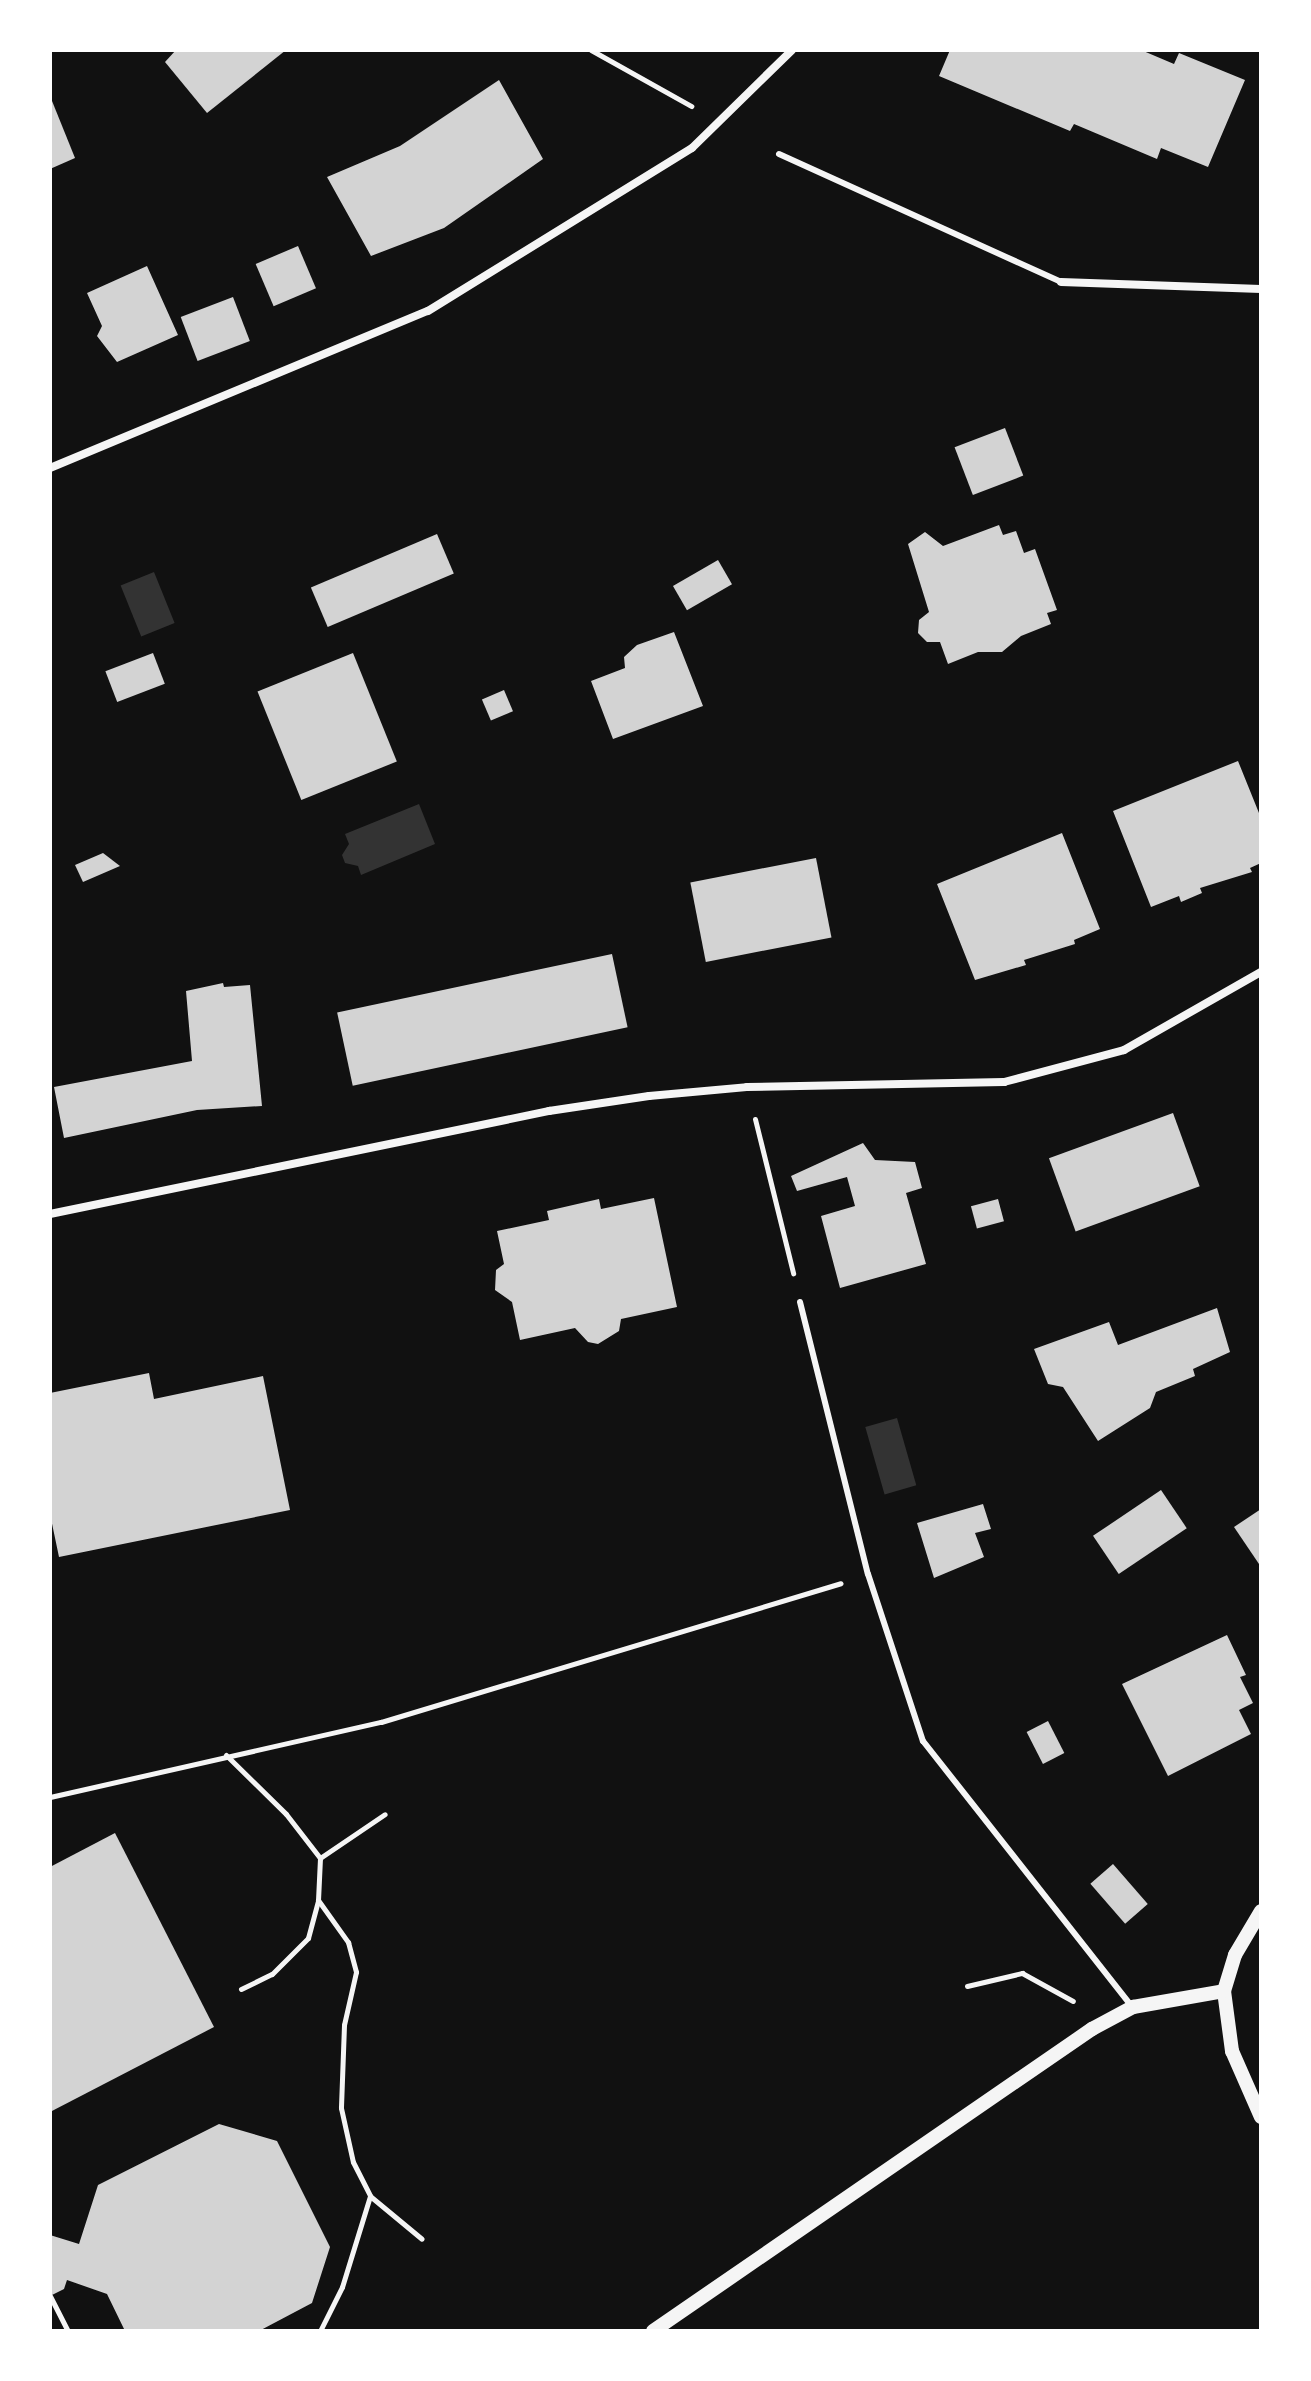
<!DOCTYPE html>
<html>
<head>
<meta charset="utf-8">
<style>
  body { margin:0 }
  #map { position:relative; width:1311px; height:2381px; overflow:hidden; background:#111; font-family:"Roboto Serif",serif }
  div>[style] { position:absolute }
  .water>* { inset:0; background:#333; transform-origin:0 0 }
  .building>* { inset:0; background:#d3d3d3; transform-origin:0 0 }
  .path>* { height:5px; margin:-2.5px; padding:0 2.5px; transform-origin:2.5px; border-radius:2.5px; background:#f5f5f5 }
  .service>* { height:6px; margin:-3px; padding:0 3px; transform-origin:3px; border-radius:3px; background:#f5f5f5 }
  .minor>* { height:8px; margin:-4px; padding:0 4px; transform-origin:4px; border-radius:4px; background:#f5f5f5 }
  .tertiary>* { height:14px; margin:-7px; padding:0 7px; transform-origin:7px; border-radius:7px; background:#f5f5f5 }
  span { translate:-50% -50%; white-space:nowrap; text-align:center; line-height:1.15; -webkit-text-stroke:8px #fff; paint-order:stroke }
  .frame { position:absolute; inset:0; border:52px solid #fff; pointer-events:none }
</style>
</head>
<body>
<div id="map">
  <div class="water">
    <div style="left:154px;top:572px;width:55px;height:36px;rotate:68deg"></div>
    <div style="clip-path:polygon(419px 804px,435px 844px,361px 875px,358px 866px,345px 863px,342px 855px,349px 844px,345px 834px)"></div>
    <div style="left:897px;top:1418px;width:70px;height:33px;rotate:74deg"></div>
  </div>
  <div class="building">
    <div style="clip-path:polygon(176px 50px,286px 50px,207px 113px,165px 62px)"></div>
    <div style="clip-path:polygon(950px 50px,1141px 50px,1174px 64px,1179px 53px,1245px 80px,1208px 167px,1161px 148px,1157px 159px,1074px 124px,1070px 131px,939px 76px)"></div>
    <div style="clip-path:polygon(499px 80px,543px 159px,444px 228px,371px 256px,327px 177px,400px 146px)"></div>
    <div style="clip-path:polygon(50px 96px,75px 158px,50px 169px)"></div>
    <div style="left:298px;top:246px;width:46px;height:46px;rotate:67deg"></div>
    <div style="clip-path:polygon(147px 266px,178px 335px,117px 362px,97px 336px,102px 326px,87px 293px)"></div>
    <div style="left:233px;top:297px;width:47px;height:56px;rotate:69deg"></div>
    <div style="left:1005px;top:428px;width:51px;height:54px;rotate:69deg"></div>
    <div style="clip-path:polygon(999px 525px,1003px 535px,1016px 531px,1024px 553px,1035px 549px,1057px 610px,1047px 613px,1051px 624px,1021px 636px,1002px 652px,978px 652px,948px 664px,940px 642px,927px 642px,918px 633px,919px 620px,929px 612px,908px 544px,925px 532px,943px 546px)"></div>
    <div style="left:437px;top:534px;width:43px;height:137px;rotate:67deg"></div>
    <div style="left:718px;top:560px;width:28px;height:52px;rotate:60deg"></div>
    <div style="clip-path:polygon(674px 632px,703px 706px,613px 739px,591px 681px,625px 668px,624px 657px,637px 645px)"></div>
    <div style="left:153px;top:653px;width:33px;height:51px;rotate:69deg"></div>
    <div style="left:353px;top:653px;width:117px;height:103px;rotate:68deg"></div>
    <div style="left:504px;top:690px;width:23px;height:24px;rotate:67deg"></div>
    <div style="clip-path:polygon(1238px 761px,1261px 818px,1261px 863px,1250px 868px,1252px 872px,1200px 888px,1202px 893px,1181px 902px,1179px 896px,1151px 907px,1113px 811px)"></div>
    <div style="clip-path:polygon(1062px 833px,1100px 929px,1074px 940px,1075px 944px,1024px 960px,1026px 965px,975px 980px,937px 884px)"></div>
    <div style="clip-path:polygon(103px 853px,120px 866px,83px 882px,75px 865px)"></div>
    <div style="left:816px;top:858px;width:81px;height:128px;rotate:79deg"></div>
    <div style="left:612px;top:954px;width:75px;height:281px;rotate:78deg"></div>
    <div style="clip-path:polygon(223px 983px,224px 987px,250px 985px,262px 1106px,197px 1110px,64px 1138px,54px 1087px,192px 1061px,186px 991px)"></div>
    <div style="left:1173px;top:1113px;width:78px;height:132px;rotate:70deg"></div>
    <div style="clip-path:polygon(863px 1143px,875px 1160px,915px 1162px,922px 1188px,906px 1193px,926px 1264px,840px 1288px,821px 1216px,855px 1206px,847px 1177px,797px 1191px,791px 1176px)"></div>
    <div style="clip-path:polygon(654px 1198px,677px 1307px,621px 1319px,619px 1331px,598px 1344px,588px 1342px,575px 1328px,520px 1340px,512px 1302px,495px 1290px,496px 1270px,504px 1264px,497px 1231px,549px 1220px,547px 1211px,599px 1199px,601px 1209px)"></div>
    <div style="left:998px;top:1199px;width:23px;height:28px;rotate:75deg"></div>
    <div style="clip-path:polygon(1217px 1308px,1230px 1352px,1193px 1369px,1195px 1376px,1156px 1392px,1150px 1408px,1098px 1441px,1063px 1387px,1048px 1384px,1034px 1349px,1109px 1322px,1118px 1345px)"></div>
    <div style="clip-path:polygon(149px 1373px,154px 1399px,263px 1376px,290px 1510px,59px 1557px,50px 1514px,50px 1393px)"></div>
    <div style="left:1161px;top:1490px;width:46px;height:82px;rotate:56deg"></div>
    <div style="clip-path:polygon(983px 1504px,991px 1529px,975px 1533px,984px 1557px,934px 1578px,917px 1523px)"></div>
    <div style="clip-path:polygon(1261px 1509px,1261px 1562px,1259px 1564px,1234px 1527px)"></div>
    <div style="clip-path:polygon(1227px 1635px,1246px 1675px,1240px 1677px,1253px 1703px,1239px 1710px,1251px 1734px,1168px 1776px,1122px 1684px)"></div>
    <div style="left:1048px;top:1721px;width:36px;height:24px;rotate:63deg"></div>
    <div style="clip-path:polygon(115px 1833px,214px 2027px,50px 2112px,50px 1867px)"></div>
    <div style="left:1113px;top:1864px;width:53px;height:30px;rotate:49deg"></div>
    <div style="clip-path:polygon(219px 2124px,277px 2141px,330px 2247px,312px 2303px,259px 2331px,125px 2331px,107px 2294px,67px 2280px,64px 2289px,50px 2296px,50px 2235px,79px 2244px,98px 2185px)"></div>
  </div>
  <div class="path">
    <div style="left:591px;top:50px;width:115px;rotate:29.2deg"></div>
    <div style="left:755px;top:1119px;width:159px;rotate:76.1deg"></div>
    <div style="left:226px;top:1755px;width:84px;rotate:44.5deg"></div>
    <div style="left:286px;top:1814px;width:56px;rotate:52.3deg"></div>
    <div style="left:320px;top:1858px;width:42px;rotate:92.7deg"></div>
    <div style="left:318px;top:1900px;width:52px;rotate:54.5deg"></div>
    <div style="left:348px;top:1942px;width:31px;rotate:75deg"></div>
    <div style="left:356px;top:1972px;width:54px;rotate:102.8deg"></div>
    <div style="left:344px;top:2025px;width:83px;rotate:92.1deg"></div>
    <div style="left:341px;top:2108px;width:55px;rotate:77.5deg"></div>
    <div style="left:353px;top:2162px;width:38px;rotate:63deg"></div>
    <div style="left:370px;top:2196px;width:67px;rotate:39.6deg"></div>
    <div style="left:50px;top:1797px;width:339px;rotate:-12.8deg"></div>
    <div style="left:381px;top:1722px;width:480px;rotate:-16.8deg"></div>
    <div style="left:320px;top:1858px;width:78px;rotate:-34.1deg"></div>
    <div style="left:967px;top:1986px;width:57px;rotate:-13.3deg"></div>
    <div style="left:1022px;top:1973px;width:58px;rotate:28.8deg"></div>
    <div style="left:241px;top:1989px;width:34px;rotate:-26deg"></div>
    <div style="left:272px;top:1974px;width:51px;rotate:-45deg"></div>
    <div style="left:308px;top:1938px;width:38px;rotate:-75deg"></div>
    <div style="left:50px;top:2296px;width:39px;rotate:63deg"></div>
    <div style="left:320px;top:2331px;width:49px;rotate:-63.4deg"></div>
    <div style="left:342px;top:2287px;width:95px;rotate:-72.9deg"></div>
  </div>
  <div class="service">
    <div style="left:779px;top:154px;width:310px;rotate:24.4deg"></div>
    <div style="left:800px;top:1302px;width:280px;rotate:76deg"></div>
    <div style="left:868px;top:1574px;width:176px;rotate:71.8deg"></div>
    <div style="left:923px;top:1741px;width:336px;rotate:51.8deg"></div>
  </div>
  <div class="minor">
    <div style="left:1061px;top:282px;width:200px;rotate:2deg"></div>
    <div style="left:50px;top:468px;width:409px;rotate:-22.6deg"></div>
    <div style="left:428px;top:311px;width:310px;rotate:-31.7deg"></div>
    <div style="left:692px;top:148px;width:140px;rotate:-44.4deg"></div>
    <div style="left:50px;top:1214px;width:510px;rotate:-11.66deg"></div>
    <div style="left:549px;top:1111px;width:101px;rotate:-8.5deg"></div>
    <div style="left:649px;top:1096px;width:98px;rotate:-5.2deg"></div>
    <div style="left:747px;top:1087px;width:257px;rotate:-1.1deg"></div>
    <div style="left:1004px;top:1082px;width:124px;rotate:-14.9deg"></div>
    <div style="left:1124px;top:1050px;width:158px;rotate:-29.7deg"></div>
  </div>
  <div class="tertiary">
    <div style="left:1261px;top:1911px;width:51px;rotate:120.6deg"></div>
    <div style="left:1235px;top:1955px;width:38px;rotate:107deg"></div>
    <div style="left:1224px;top:1991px;width:61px;rotate:82.4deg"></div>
    <div style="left:1232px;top:2051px;width:72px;rotate:66.3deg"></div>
    <div style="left:653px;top:2331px;width:533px;rotate:-34.53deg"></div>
    <div style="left:1092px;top:2029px;width:47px;rotate:-28.2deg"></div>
    <div style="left:1133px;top:2007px;width:92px;rotate:-10deg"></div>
  </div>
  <div class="frame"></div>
</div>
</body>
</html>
